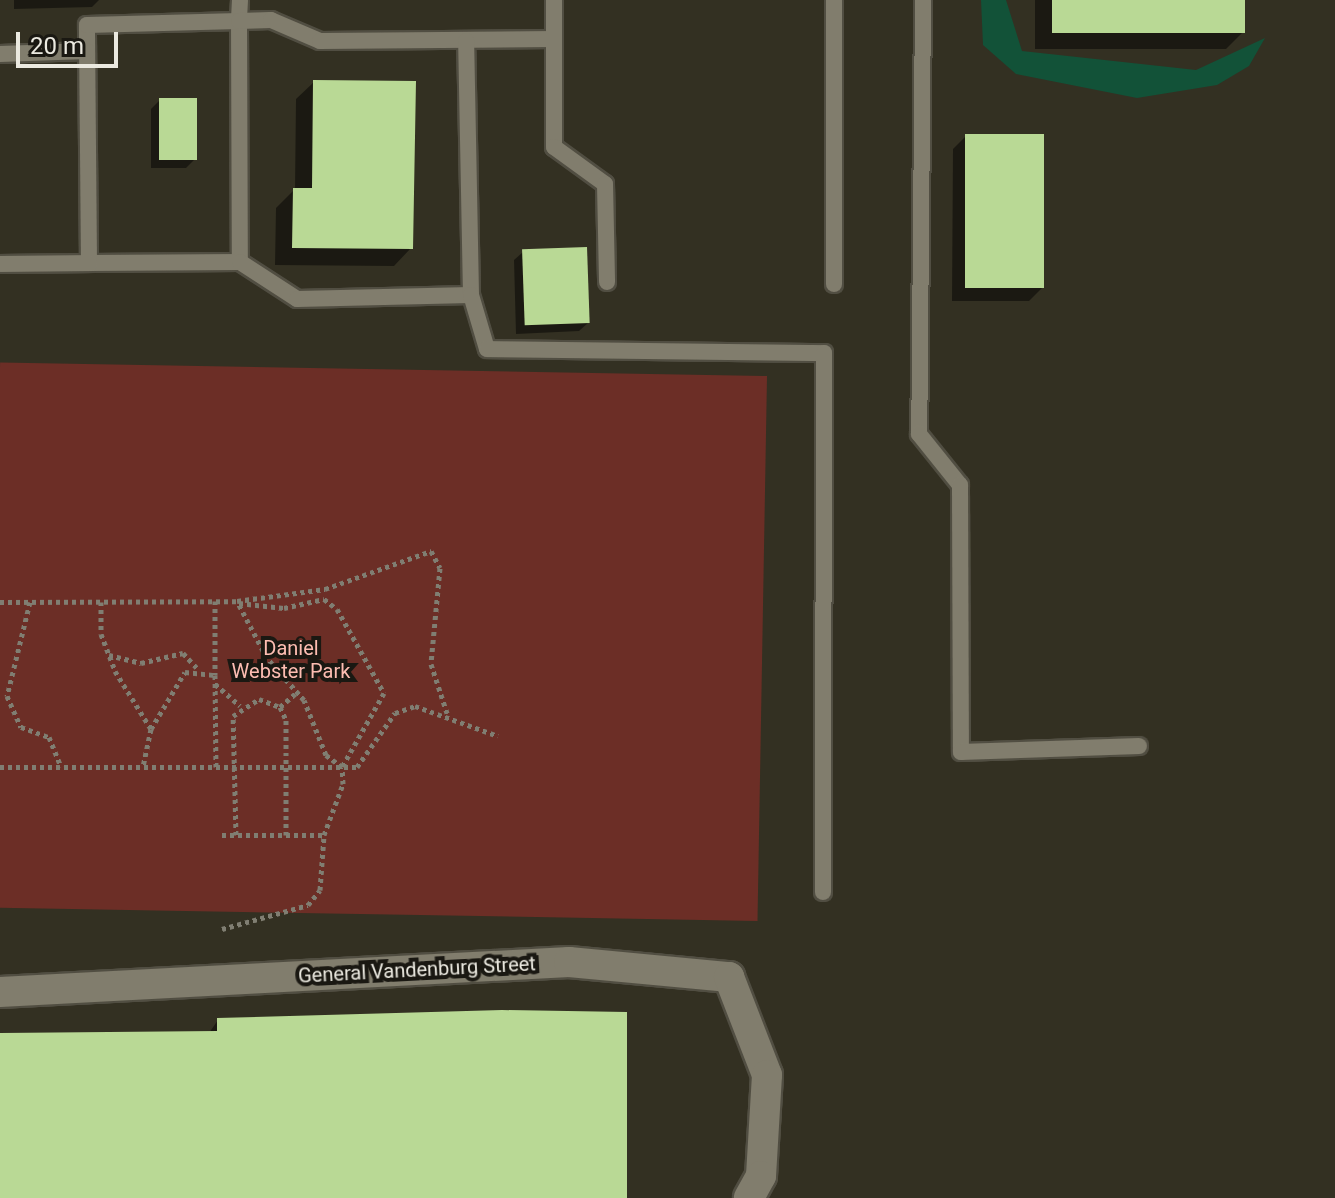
<!DOCTYPE html>
<html>
<head>
<meta charset="utf-8">
<style>
  body { margin:0 }
  #map { position:relative; width:1335px; height:1198px; overflow:hidden; background:#333022; font-family:Roboto,sans-serif }
  div>[style] { position:absolute }
  .green>* { inset:0; background:#6c2e26; transform-origin:0 0 }
  .water>* { inset:0; background:#125238 }
  .shadow>* { inset:0; background:#0007 }
  .building>* { inset:0; background:#b9d995; transform-origin:0 0 }
  .path>* { height:5px; margin-top:-2.5px; transform-origin:0; background:repeating-linear-gradient(90deg,#807e72 0 4px,transparent 0 8px) }
  .roads { filter:drop-shadow(2px 0 #514e42) drop-shadow(-2px 0 #514e42) drop-shadow(0 2px #514e42) drop-shadow(0 -2px #514e42) }
  .service>* { height:16px; margin:-8px; padding:0 8px; transform-origin:8px; border-radius:8px; background:#817d6d }
  .minor>* { height:30px; margin:-15px; padding:0 15px; transform-origin:15px; border-radius:15px; background:#817d6d }
  span { translate:-50% -50%; white-space:nowrap; text-align:center; line-height:1.15; -webkit-text-stroke:8px #1a1812; paint-order:stroke }
  .park-label { font-size:20px; color:#fdbdb2 }
  .street-label { font-size:20px; color:#ebe9e0 }
  .scale { position:absolute; left:16px; top:32px; width:102px; height:36px; box-sizing:border-box; border:4px solid #ebe9e0; border-top:0; padding-left:10px; font-size:24px; line-height:28px; white-space:nowrap; color:#ebe9e0; -webkit-text-stroke:6px #1a1812; paint-order:stroke }
</style>
</head>
<body>
<div id="map">
  <div class="green">
    <div style="left:767px;top:376px;width:545px;height:767px;rotate:91deg"></div>
  </div>
  <div class="water">
    <div style="clip-path:polygon(981px 0,1006px 0,1022px 51px,1196px 70px,1265px 38px,1249px 66px,1217px 85px,1137px 98px,1016px 74px,983px 45px)"></div>
  </div>
  <div class="shadow">
    <div style="clip-path:polygon(14px 0,99px 0,92px 7px,14px 9px)"></div>
    <div style="clip-path:polygon(1035px 0,1243px 0,1243px 32px,1226px 49px,1035px 49px)"></div>
    <div style="clip-path:polygon(314px 82px,411px 248px,394px 266px,275px 265px,276px 208px,295px 189px,296px 99px)"></div>
    <div style="clip-path:polygon(160px 100px,195px 159px,186px 168px,151px 168px,151px 109px)"></div>
    <div style="clip-path:polygon(966px 136px,1042px 288px,1029px 301px,952px 301px,953px 149px)"></div>
    <div style="clip-path:polygon(523px 252px,588px 323px,579px 331px,516px 334px,514px 260px)"></div>
    <div style="clip-path:polygon(218px 1020px,625px 1198px,0 1198px,0 1035px,209px 1033px)"></div>
  </div>
  <div class="building">
    <div style="left:1052px;top:0;width:193px;height:33px"></div>
    <div style="clip-path:polygon(313px 80px,416px 81px,413px 249px,292px 248px,293px 188px,312px 188px)"></div>
    <div style="left:159px;top:98px;width:38px;height:62px"></div>
    <div style="left:965px;top:134px;width:79px;height:154px"></div>
    <div style="left:587px;top:247px;width:76px;height:65px;rotate:88deg"></div>
    <div style="clip-path:polygon(502px 1010px,627px 1012px,627px 1198px,0 1198px,0 1033px,217px 1031px,217px 1018px)"></div>
  </div>
  <div class="path">
    <div style="left:215px;top:601px;width:74px;rotate:90deg"></div>
    <div style="left:0;top:602px;width:237px;rotate:-0.2deg"></div>
    <div style="left:237px;top:601px;width:89px;rotate:-7.8deg"></div>
    <div style="left:325px;top:589px;width:113px;rotate:-19.7deg"></div>
    <div style="left:431px;top:551px;width:19px;rotate:62deg"></div>
    <div style="left:440px;top:568px;width:96px;rotate:95.4deg"></div>
    <div style="left:431px;top:664px;width:52px;rotate:71.9deg"></div>
    <div style="left:30px;top:602px;width:97px;rotate:103.7deg"></div>
    <div style="left:7px;top:696px;width:34px;rotate:66deg"></div>
    <div style="left:21px;top:727px;width:30px;rotate:20deg"></div>
    <div style="left:49px;top:737px;width:32px;rotate:68deg"></div>
    <div style="left:101px;top:602px;width:32px;rotate:90deg"></div>
    <div style="left:101px;top:634px;width:40px;rotate:69deg"></div>
    <div style="left:115px;top:671px;width:68px;rotate:58.2deg"></div>
    <div style="left:151px;top:729px;width:39px;rotate:102deg"></div>
    <div style="left:239px;top:603px;width:45px;rotate:6.3deg"></div>
    <div style="left:284px;top:608px;width:41px;rotate:-12.7deg"></div>
    <div style="left:324px;top:599px;width:16px;rotate:38deg"></div>
    <div style="left:337px;top:609px;width:96px;rotate:60.8deg"></div>
    <div style="left:384px;top:693px;width:85px;rotate:119.6deg"></div>
    <div style="left:109px;top:655px;width:33px;rotate:14deg"></div>
    <div style="left:141px;top:663px;width:43px;rotate:-13.4deg"></div>
    <div style="left:183px;top:653px;width:22px;rotate:47deg"></div>
    <div style="left:215px;top:684px;width:33px;rotate:41deg"></div>
    <div style="left:280px;top:707px;width:23px;rotate:-41deg"></div>
    <div style="left:151px;top:729px;width:66px;rotate:-59.2deg"></div>
    <div style="left:185px;top:672px;width:30px;rotate:6deg"></div>
    <div style="left:215px;top:675px;width:92px;rotate:89.4deg"></div>
    <div style="left:0;top:767px;width:357px"></div>
    <div style="left:357px;top:767px;width:66px;rotate:-54.9deg"></div>
    <div style="left:395px;top:713px;width:21px;rotate:-19deg"></div>
    <div style="left:415px;top:706px;width:88px;rotate:19.9deg"></div>
    <div style="left:222px;top:835px;width:102px"></div>
    <div style="left:236px;top:835px;width:119px;rotate:-91.4deg"></div>
    <div style="left:233px;top:716px;width:31px;rotate:-33deg"></div>
    <div style="left:259px;top:699px;width:22px;rotate:21deg"></div>
    <div style="left:280px;top:707px;width:14px;rotate:65deg"></div>
    <div style="left:286px;top:720px;width:115px;rotate:90deg"></div>
    <div style="left:222px;top:929px;width:89px;rotate:-15.6deg"></div>
    <div style="left:308px;top:905px;width:19px;rotate:-51deg"></div>
    <div style="left:320px;top:890px;width:55px;rotate:-85.8deg"></div>
    <div style="left:324px;top:835px;width:54px;rotate:-69.6deg"></div>
    <div style="left:343px;top:784px;width:17px;rotate:-93deg"></div>
    <div style="left:342px;top:767px;width:20px;rotate:-143deg"></div>
    <div style="left:326px;top:755px;width:59px;rotate:-111.8deg"></div>
    <div style="left:304px;top:700px;width:56px;rotate:-131.4deg"></div>
    <div style="left:267px;top:658px;width:64px;rotate:-117.8deg"></div>
  </div>
  <div class="roads">
    <div class="service">
      <div style="left:240px;top:0;width:21px;rotate:93deg"></div>
      <div style="left:239px;top:21px;width:241px;rotate:89.8deg"></div>
      <div style="left:240px;top:262px;width:151px;rotate:179.6deg"></div>
      <div style="left:89px;top:263px;width:238px;rotate:-90.5deg"></div>
      <div style="left:87px;top:25px;width:152px;rotate:-1.5deg"></div>
      <div style="left:239px;top:21px;width:32px;rotate:-2deg"></div>
      <div style="left:271px;top:20px;width:53px;rotate:23.2deg"></div>
      <div style="left:320px;top:41px;width:234px;rotate:-0.5deg"></div>
      <div style="left:554px;top:0;width:147px;rotate:90deg"></div>
      <div style="left:554px;top:147px;width:63px;rotate:36deg"></div>
      <div style="left:605px;top:184px;width:98px;rotate:88.8deg"></div>
      <div style="left:834px;top:0;width:284px;rotate:90deg"></div>
      <div style="left:923px;top:0;width:434px;rotate:90.5deg"></div>
      <div style="left:919px;top:434px;width:65px;rotate:51.2deg"></div>
      <div style="left:960px;top:485px;width:267px;rotate:89.8deg"></div>
      <div style="left:961px;top:752px;width:178px;rotate:-1.9deg"></div>
      <div style="left:0;top:54px;width:87px;rotate:-2deg"></div>
      <div style="left:240px;top:262px;width:68px;rotate:33deg"></div>
      <div style="left:297px;top:299px;width:174px;rotate:-1.3deg"></div>
      <div style="left:471px;top:295px;width:254px;rotate:-91.1deg"></div>
      <div style="left:0;top:264px;width:89px;rotate:-0.6deg"></div>
      <div style="left:471px;top:295px;width:56px;rotate:73.5deg"></div>
      <div style="left:487px;top:349px;width:337px;rotate:0.7deg"></div>
      <div style="left:824px;top:353px;width:539px;rotate:90.11deg"></div>
    </div>
    <div class="minor">
      <div style="left:0;top:992px;width:570px;rotate:-3.02deg"></div>
      <div style="left:569px;top:962px;width:161px;rotate:5.4deg"></div>
      <div style="left:729px;top:977px;width:105px;rotate:68.8deg"></div>
      <div style="left:767px;top:1075px;width:101px;rotate:93.4deg"></div>
      <div style="left:761px;top:1176px;width:25px;rotate:119deg"></div>
    </div>
  </div>
  <div class="park-label">
    <span style="left:291px;top:660px">Daniel<br>Webster Park</span>
  </div>
  <div class="street-label">
    <span style="left:417px;top:970px;rotate:-3deg">General Vandenburg Street</span>
  </div>
  <div class="scale">20 m</div>
</div>
</body>
</html>
